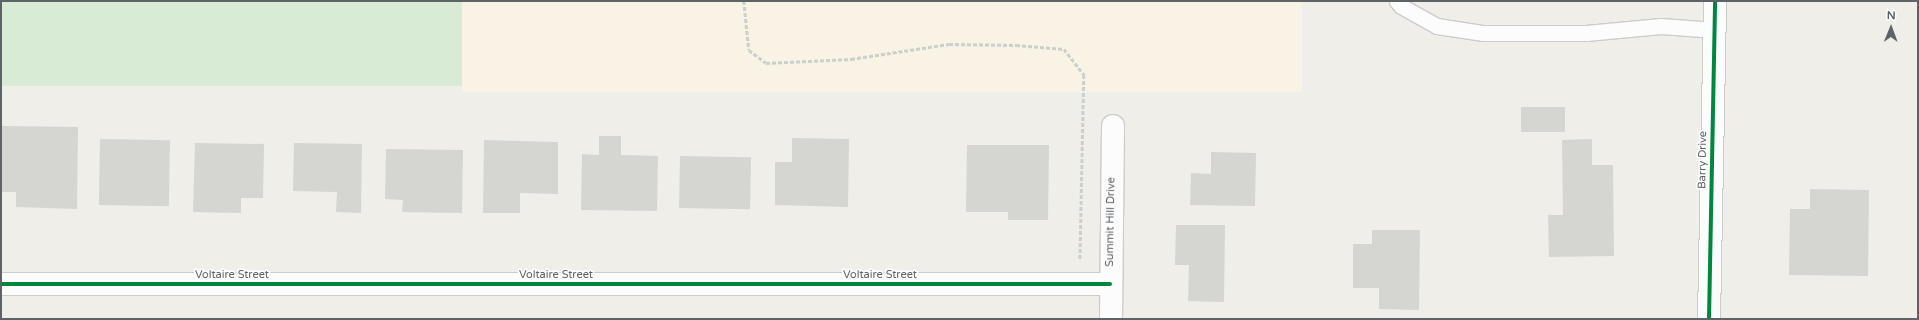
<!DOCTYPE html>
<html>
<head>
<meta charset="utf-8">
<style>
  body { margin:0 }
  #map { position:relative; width:1919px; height:320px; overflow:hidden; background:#efeee9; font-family:"Varela Round",sans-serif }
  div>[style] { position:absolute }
  .commercial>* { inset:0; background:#f8f3e4; transform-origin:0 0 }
  .green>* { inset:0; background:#d7ebd5; transform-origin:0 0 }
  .building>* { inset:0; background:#d5d5d2; transform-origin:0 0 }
  .path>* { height:2.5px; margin-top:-1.25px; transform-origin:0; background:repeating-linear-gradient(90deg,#cad0cb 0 4px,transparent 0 6px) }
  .roads { filter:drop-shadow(1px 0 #cccccb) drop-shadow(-1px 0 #cccccb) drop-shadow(0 1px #cccccb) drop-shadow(0 -1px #cccccb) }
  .service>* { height:15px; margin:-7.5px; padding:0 7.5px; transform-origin:7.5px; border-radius:7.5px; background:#fdfcfc }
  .minor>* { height:22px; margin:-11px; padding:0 11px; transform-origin:11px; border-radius:11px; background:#fdfcfc }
  .cycleway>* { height:4px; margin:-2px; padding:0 2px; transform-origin:2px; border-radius:2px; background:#00873e }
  span { translate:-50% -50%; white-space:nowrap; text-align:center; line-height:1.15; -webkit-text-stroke:3.5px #fff; paint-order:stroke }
  .street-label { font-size:11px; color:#5e6368 }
  .frame { position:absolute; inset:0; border:2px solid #5e6368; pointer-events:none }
  .north { position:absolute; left:1871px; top:8px; width:40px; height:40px; -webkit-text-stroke:3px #fff; paint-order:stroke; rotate:1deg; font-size:11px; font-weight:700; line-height:16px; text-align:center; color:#5e6368 }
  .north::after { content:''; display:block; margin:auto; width:14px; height:18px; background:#5e6368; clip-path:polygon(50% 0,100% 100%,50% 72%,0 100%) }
</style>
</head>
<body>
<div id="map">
  <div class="commercial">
    <div style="left:462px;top:1px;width:840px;height:91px"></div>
  </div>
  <div class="green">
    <div style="left:1px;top:1px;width:461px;height:85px"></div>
  </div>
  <div class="building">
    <div style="left:1521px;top:107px;width:44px;height:25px"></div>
    <div style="clip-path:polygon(1px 126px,78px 127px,77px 209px,16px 207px,16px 192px,1px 192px)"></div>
    <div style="clip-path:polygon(599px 136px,621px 136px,621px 155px,658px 156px,657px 211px,581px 210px,582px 154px,599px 155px)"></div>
    <div style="clip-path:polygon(792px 138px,849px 139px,848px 207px,775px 205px,775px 162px,792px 162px)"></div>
    <div style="left:100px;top:139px;width:70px;height:66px;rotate:1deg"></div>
    <div style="clip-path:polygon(1592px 139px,1592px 165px,1613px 165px,1614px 256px,1549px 257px,1548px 215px,1563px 215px,1562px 140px)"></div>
    <div style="clip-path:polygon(484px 140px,558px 142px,558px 194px,520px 193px,520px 213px,483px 213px)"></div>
    <div style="clip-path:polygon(195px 143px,264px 144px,263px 198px,241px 198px,241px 213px,193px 212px)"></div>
    <div style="clip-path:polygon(294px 143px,362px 144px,361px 213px,336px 212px,337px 192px,293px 191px)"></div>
    <div style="clip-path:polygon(967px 145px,1049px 145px,1048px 220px,1008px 220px,1008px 212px,966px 212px)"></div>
    <div style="clip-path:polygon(386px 149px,463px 150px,462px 213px,402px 212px,403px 200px,385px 199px)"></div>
    <div style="clip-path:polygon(1211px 152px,1256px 153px,1255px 206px,1190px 205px,1191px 173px,1211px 174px)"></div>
    <div style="left:680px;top:156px;width:71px;height:52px;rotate:1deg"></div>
    <div style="clip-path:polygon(1810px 189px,1869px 190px,1868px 276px,1789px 275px,1790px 209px,1810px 209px)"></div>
    <div style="clip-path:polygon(1176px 225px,1225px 225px,1224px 302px,1188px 301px,1189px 265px,1175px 265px)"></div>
    <div style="clip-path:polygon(1372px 230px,1420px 230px,1419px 310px,1379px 309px,1379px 288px,1353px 288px,1353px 244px,1372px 244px)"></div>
  </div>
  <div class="path">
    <div style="left:744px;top:1px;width:49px;rotate:84.2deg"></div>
    <div style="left:749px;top:50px;width:21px;rotate:37deg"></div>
    <div style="left:766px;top:63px;width:85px;rotate:-2.7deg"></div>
    <div style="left:851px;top:59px;width:99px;rotate:-8.7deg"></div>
    <div style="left:949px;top:44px;width:67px;rotate:0.9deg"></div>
    <div style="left:1016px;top:45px;width:48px;rotate:4.8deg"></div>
    <div style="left:1064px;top:49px;width:33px;rotate:52deg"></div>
    <div style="left:1084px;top:75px;width:185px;rotate:91.2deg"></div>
  </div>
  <div class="roads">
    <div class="service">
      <div style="left:1397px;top:1px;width:6px;rotate:51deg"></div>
      <div style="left:1401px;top:6px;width:41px;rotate:29.1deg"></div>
      <div style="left:1437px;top:26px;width:47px;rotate:8.7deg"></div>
      <div style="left:1483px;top:33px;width:103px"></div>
      <div style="left:1586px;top:33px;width:75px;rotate:-5.3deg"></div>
      <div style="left:1661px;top:26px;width:54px;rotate:4.2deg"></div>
    </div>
    <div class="minor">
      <div style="left:1px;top:284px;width:1109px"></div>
      <div style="left:1111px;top:319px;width:193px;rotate:-89.4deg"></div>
      <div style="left:1709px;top:319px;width:318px;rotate:-88.9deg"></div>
    </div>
  </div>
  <div class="cycleway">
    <div style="left:1px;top:284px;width:1109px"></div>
    <div style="left:1709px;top:319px;width:318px;rotate:-88.9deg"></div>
  </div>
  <div class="street-label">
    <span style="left:1703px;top:160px;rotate:-89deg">Barry Drive</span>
    <span style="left:1111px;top:222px;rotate:-89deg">Summit Hill Drive</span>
    <span style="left:232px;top:275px">Voltaire Street</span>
    <span style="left:556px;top:275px">Voltaire Street</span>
    <span style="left:880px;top:275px">Voltaire Street</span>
  </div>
  <div class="frame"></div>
  <div class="north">N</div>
</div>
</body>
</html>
